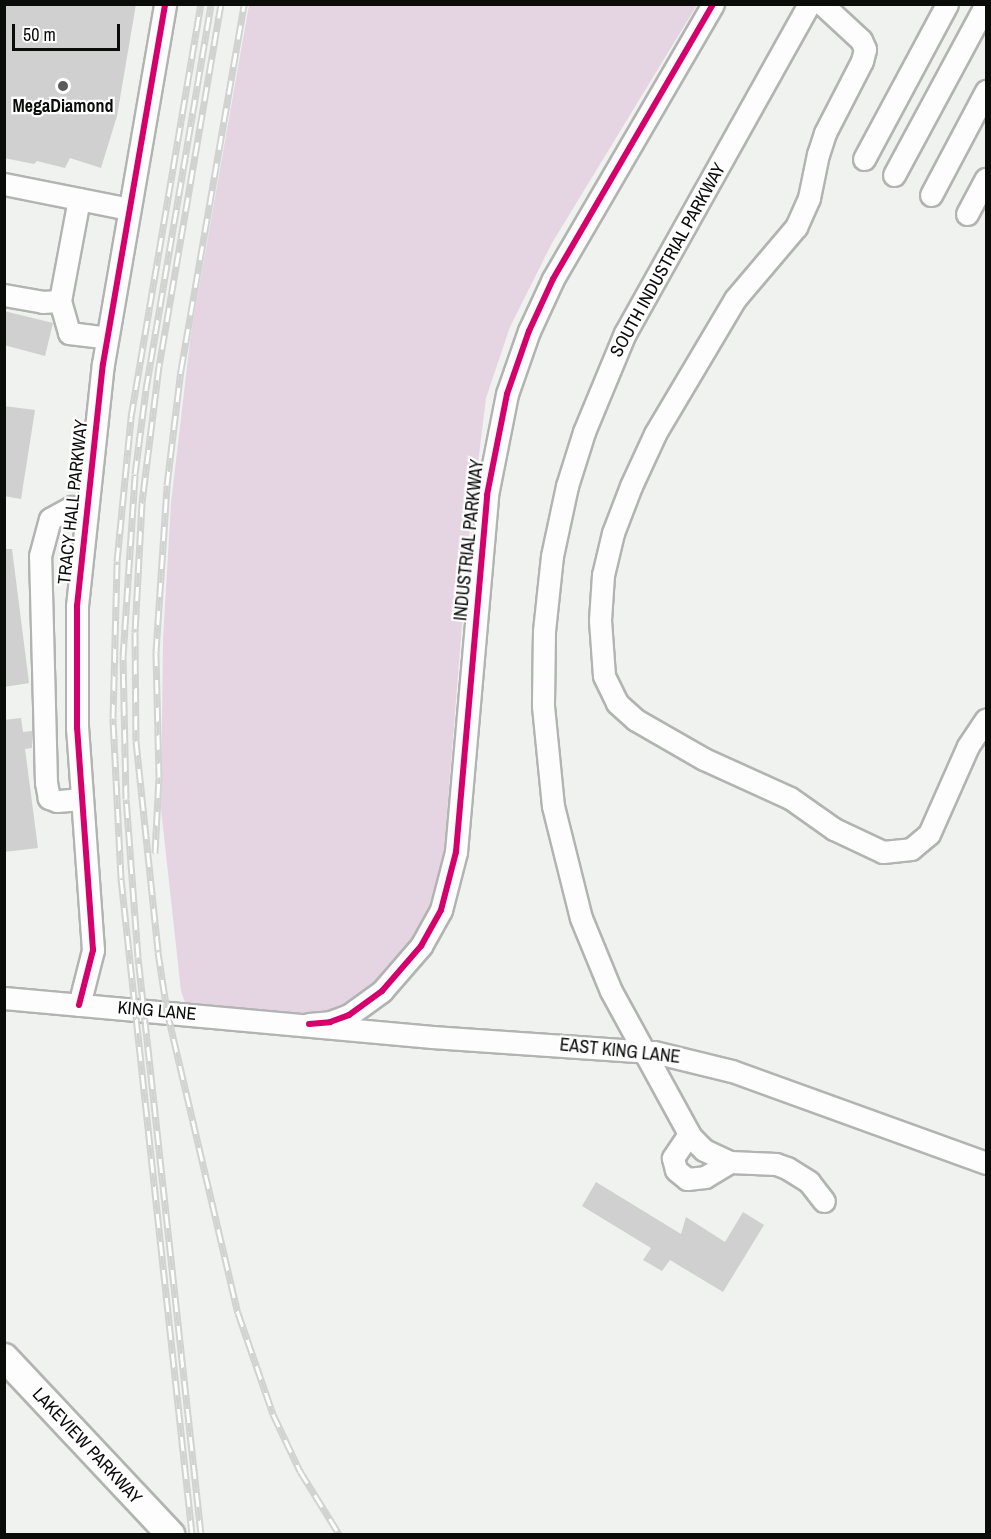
<!DOCTYPE html>
<html>
<head>
<meta charset="utf-8">
<style>
  body { margin:0 }
  #map { position:relative; width:991px; height:1539px; overflow:hidden; background:#eff2ef; font-family:"Archivo Narrow",sans-serif }
  div>[style] { position:absolute }
  .green>* { inset:0; background:#e5d5e2 }
  .building>* { inset:0; background:#cfd0cf }
  .roads { filter:drop-shadow(2px 0 #b2b4b2) drop-shadow(-2px 0 #b2b4b2) drop-shadow(0 2px #b2b4b2) drop-shadow(0 -2px #b2b4b2) }
  .minor>* { height:21px; margin:-10.5px; padding:0 10.5px; transform-origin:10.5px; border-radius:10.5px; background:#fdfdfd }
  .major>* { height:27px; margin:-13.5px; padding:0 13.5px; transform-origin:13.5px; border-radius:13.5px; background:#fdfdfd }
  .rail>* { height:7px; margin-top:-3.5px; transform-origin:0; background:repeating-linear-gradient(90deg,#fff 0 14px,#d1d3d1 0 28px); box-sizing:border-box; border-block:2px solid #d1d3d1 }
  .cycleway>* { height:6px; margin:-3px; padding:0 3px; transform-origin:3px; border-radius:3px; background:#d6006c }
  .dots>* { width:16px; height:16px; translate:-50% -50%; box-sizing:border-box; border:3px solid #fff; border-radius:50% }
  span { translate:-50% -50%; white-space:nowrap; text-align:center; line-height:1.15; -webkit-text-stroke:4.5px #fff; paint-order:stroke }
  .poi-label { font-size:18px; color:#0a0c0a; font-weight:700 }
  .street-label { font-size:18px; color:#0a0c0a }
  .frame { position:absolute; inset:0; border:6px solid #0a0c0a; pointer-events:none }
  .scale { position:absolute; left:12px; top:24px; width:108px; height:27px; box-sizing:border-box; border:3px solid #0a0c0a; border-top:0; padding-left:8px; font-size:18px; line-height:21px; white-space:nowrap; color:#0a0c0a; -webkit-text-stroke:4px #fff; paint-order:stroke }
</style>
</head>
<body>
<div id="map">
  <div class="green">
    <div style="clip-path:polygon(249px 5px,697px 5px,552px 243px,510px 327px,486px 398px,469px 537px,443px 864px,437px 892px,428px 916px,413px 942px,394px 966px,342px 1007px,322px 1016px,187px 1008px,181px 991px,161px 809px,163px 639px,171px 503px,191px 333px)"></div>
  </div>
  <div class="building">
    <div style="clip-path:polygon(4px 4px,136px 4px,117px 116px,101px 168px,70px 158px,65px 168px,37px 161px,34px 164px,4px 158px)"></div>
    <div style="clip-path:polygon(4px 311px,53px 323px,45px 356px,4px 345px)"></div>
    <div style="clip-path:polygon(4px 406px,35px 410px,21px 499px,4px 496px)"></div>
    <div style="clip-path:polygon(4px 549px,12px 549px,29px 683px,4px 687px)"></div>
    <div style="clip-path:polygon(21px 718px,23px 732px,32px 731px,32px 748px,25px 749px,38px 848px,4px 852px,4px 720px)"></div>
    <div style="clip-path:polygon(596px 1182px,681px 1234px,686px 1217px,725px 1242px,743px 1212px,764px 1225px,723px 1292px,670px 1260px,662px 1271px,643px 1260px,651px 1248px,582px 1206px)"></div>
  </div>
  <div class="roads">
    <div class="minor">
      <div style="left:809px;top:4px;width:377px;rotate:119.2deg"></div>
      <div style="left:625px;top:333px;width:107px;rotate:112.5deg"></div>
      <div style="left:584px;top:432px;width:57px;rotate:107.5deg"></div>
      <div style="left:567px;top:486px;width:72px;rotate:102.1deg"></div>
      <div style="left:552px;top:556px;width:75px;rotate:96.1deg"></div>
      <div style="left:544px;top:631px;width:75px;rotate:90.8deg"></div>
      <div style="left:543px;top:706px;width:100px;rotate:84.3deg"></div>
      <div style="left:553px;top:806px;width:115px;rotate:76deg"></div>
      <div style="left:581px;top:918px;width:79px;rotate:67.7deg"></div>
      <div style="left:611px;top:991px;width:166px;rotate:61.3deg"></div>
      <div style="left:691px;top:1137px;width:18px;rotate:45deg"></div>
      <div style="left:704px;top:1150px;width:29px;rotate:25deg"></div>
      <div style="left:730px;top:1162px;width:46px;rotate:2.5deg"></div>
      <div style="left:776px;top:1164px;width:12px;rotate:20deg"></div>
      <div style="left:787px;top:1168px;width:26px;rotate:32deg"></div>
      <div style="left:809px;top:1182px;width:24px;rotate:52deg"></div>
      <div style="left:822px;top:4px;width:53px;rotate:42.7deg"></div>
      <div style="left:861px;top:40px;width:10px;rotate:66deg"></div>
      <div style="left:865px;top:49px;width:12px;rotate:104deg"></div>
      <div style="left:862px;top:61px;width:81px;rotate:117.2deg"></div>
      <div style="left:825px;top:133px;width:22px;rotate:108deg"></div>
      <div style="left:818px;top:154px;width:45px;rotate:101.6deg"></div>
      <div style="left:809px;top:198px;width:32px;rotate:114deg"></div>
      <div style="left:796px;top:227px;width:94px;rotate:130.3deg"></div>
      <div style="left:735px;top:299px;width:157px;rotate:120.7deg"></div>
      <div style="left:655px;top:434px;width:57px;rotate:114.8deg"></div>
      <div style="left:631px;top:486px;width:50px;rotate:111deg"></div>
      <div style="left:613px;top:533px;width:43px;rotate:103.4deg"></div>
      <div style="left:603px;top:575px;width:45px;rotate:93.8deg"></div>
      <div style="left:600px;top:620px;width:56px;rotate:85.9deg"></div>
      <div style="left:604px;top:676px;width:30px;rotate:64deg"></div>
      <div style="left:617px;top:703px;width:25px;rotate:42deg"></div>
      <div style="left:636px;top:720px;width:78px;rotate:29.8deg"></div>
      <div style="left:704px;top:759px;width:94px;rotate:24.4deg"></div>
      <div style="left:790px;top:798px;width:54px;rotate:35.2deg"></div>
      <div style="left:834px;top:829px;width:54px;rotate:25.1deg"></div>
      <div style="left:883px;top:852px;width:28px;rotate:-6deg"></div>
      <div style="left:911px;top:849px;width:23px;rotate:-40deg"></div>
      <div style="left:929px;top:834px;width:96px;rotate:-66.1deg"></div>
      <div style="left:968px;top:746px;width:32px;rotate:-56deg"></div>
      <div style="left:864px;top:159px;width:176px;rotate:-61.8deg"></div>
      <div style="left:894px;top:175px;width:194px;rotate:-61.7deg"></div>
      <div style="left:4px;top:184px;width:127px;rotate:11.3deg"></div>
      <div style="left:931px;top:195px;width:118px;rotate:-62.1deg"></div>
      <div style="left:79px;top:199px;width:104px;rotate:100.6deg"></div>
      <div style="left:60px;top:301px;width:33px;rotate:74deg"></div>
      <div style="left:69px;top:333px;width:38px;rotate:7deg"></div>
      <div style="left:967px;top:214px;width:40px;rotate:-62deg"></div>
      <div style="left:4px;top:295px;width:39px;rotate:10deg"></div>
      <div style="left:42px;top:302px;width:18px;rotate:-3deg"></div>
      <div style="left:81px;top:799px;width:24px;rotate:175deg"></div>
      <div style="left:57px;top:801px;width:9px;rotate:-159deg"></div>
      <div style="left:49px;top:798px;width:16px;rotate:-101deg"></div>
      <div style="left:46px;top:782px;width:226px;rotate:-91.5deg"></div>
      <div style="left:40px;top:556px;width:38px;rotate:-75deg"></div>
      <div style="left:50px;top:519px;width:25px;rotate:-29deg"></div>
      <div style="left:72px;top:507px;width:15px"></div>
      <div style="left:4px;top:998px;width:430px;rotate:5.2deg"></div>
      <div style="left:432px;top:1037px;width:223px;rotate:3.9deg"></div>
      <div style="left:654px;top:1052px;width:80px;rotate:13.7deg"></div>
      <div style="left:732px;top:1071px;width:270px;rotate:19.9deg"></div>
      <div style="left:79px;top:1005px;width:57px;rotate:-75.7deg"></div>
      <div style="left:93px;top:950px;width:223px;rotate:-94.1deg"></div>
      <div style="left:77px;top:728px;width:122px;rotate:-90deg"></div>
      <div style="left:77px;top:606px;width:243px;rotate:-83.9deg"></div>
      <div style="left:103px;top:364px;width:365px;rotate:-80.2deg"></div>
      <div style="left:309px;top:1024px;width:21px;rotate:-5deg"></div>
      <div style="left:330px;top:1022px;width:20px;rotate:-20deg"></div>
      <div style="left:349px;top:1015px;width:41px;rotate:-36deg"></div>
      <div style="left:382px;top:991px;width:60px;rotate:-49.1deg"></div>
      <div style="left:421px;top:946px;width:41px;rotate:-60.9deg"></div>
      <div style="left:441px;top:910px;width:60px;rotate:-75.5deg"></div>
      <div style="left:456px;top:852px;width:358px;rotate:-85deg"></div>
      <div style="left:487px;top:495px;width:103px;rotate:-78.8deg"></div>
      <div style="left:507px;top:394px;width:67px;rotate:-70.8deg"></div>
      <div style="left:529px;top:331px;width:57px;rotate:-65.2deg"></div>
      <div style="left:553px;top:279px;width:318px;rotate:-59.8deg"></div>
      <div style="left:689px;top:1134px;width:29px;rotate:124deg"></div>
      <div style="left:673px;top:1158px;width:12px;rotate:76deg"></div>
      <div style="left:676px;top:1170px;width:14px;rotate:39deg"></div>
      <div style="left:687px;top:1179px;width:18px;rotate:-6deg"></div>
      <div style="left:705px;top:1177px;width:29px;rotate:-31deg"></div>
    </div>
    <div class="major">
      <div style="left:4px;top:1357px;width:243px;rotate:46.8deg"></div>
    </div>
  </div>
  <div class="rail">
    <div style="left:221px;top:4px;width:367px;rotate:99.7deg"></div>
    <div style="left:159px;top:366px;width:138px;rotate:97.1deg"></div>
    <div style="left:142px;top:503px;width:129px;rotate:93.1deg"></div>
    <div style="left:135px;top:632px;width:109px;rotate:89.5deg"></div>
    <div style="left:136px;top:741px;width:212px;rotate:84deg"></div>
    <div style="left:158px;top:952px;width:60px;rotate:81.3deg"></div>
    <div style="left:167px;top:1011px;width:310px;rotate:76.8deg"></div>
    <div style="left:238px;top:1313px;width:107px;rotate:70.9deg"></div>
    <div style="left:273px;top:1414px;width:63px;rotate:64.7deg"></div>
    <div style="left:300px;top:1471px;width:74px;rotate:58.2deg"></div>
    <div style="left:155px;top:853px;width:76px;rotate:-87deg"></div>
    <div style="left:159px;top:777px;width:125px;rotate:-91.4deg"></div>
    <div style="left:156px;top:652px;width:167px;rotate:-86.2deg"></div>
    <div style="left:167px;top:485px;width:116px;rotate:-83.1deg"></div>
    <div style="left:181px;top:370px;width:371px;rotate:-80.2deg"></div>
    <div style="left:192px;top:1534px;width:660px;rotate:-96.18deg"></div>
    <div style="left:121px;top:878px;width:160px;rotate:-92.9deg"></div>
    <div style="left:113px;top:718px;width:157px;rotate:-88.5deg"></div>
    <div style="left:117px;top:561px;width:145px;rotate:-84.4deg"></div>
    <div style="left:131px;top:417px;width:419px;rotate:-80.4deg"></div>
    <div style="left:201px;top:1534px;width:580px;rotate:-96.23deg"></div>
    <div style="left:138px;top:957px;width:158px;rotate:-94.3deg"></div>
    <div style="left:126px;top:799px;width:142px;rotate:-91.2deg"></div>
    <div style="left:123px;top:657px;width:183px;rotate:-86.2deg"></div>
    <div style="left:135px;top:474px;width:86px;rotate:-82.6deg"></div>
    <div style="left:146px;top:389px;width:390px;rotate:-80.4deg"></div>
  </div>
  <div class="cycleway">
    <div style="left:79px;top:1005px;width:57px;rotate:-75.7deg"></div>
    <div style="left:93px;top:950px;width:223px;rotate:-94.1deg"></div>
    <div style="left:77px;top:728px;width:122px;rotate:-90deg"></div>
    <div style="left:77px;top:606px;width:243px;rotate:-83.9deg"></div>
    <div style="left:103px;top:364px;width:365px;rotate:-80.2deg"></div>
    <div style="left:309px;top:1024px;width:21px;rotate:-5deg"></div>
    <div style="left:330px;top:1022px;width:20px;rotate:-20deg"></div>
    <div style="left:349px;top:1015px;width:41px;rotate:-36deg"></div>
    <div style="left:382px;top:991px;width:60px;rotate:-49.1deg"></div>
    <div style="left:421px;top:946px;width:41px;rotate:-60.9deg"></div>
    <div style="left:441px;top:910px;width:60px;rotate:-75.5deg"></div>
    <div style="left:456px;top:852px;width:358px;rotate:-85deg"></div>
    <div style="left:487px;top:495px;width:103px;rotate:-78.8deg"></div>
    <div style="left:507px;top:394px;width:67px;rotate:-70.8deg"></div>
    <div style="left:529px;top:331px;width:57px;rotate:-65.2deg"></div>
    <div style="left:553px;top:279px;width:318px;rotate:-59.8deg"></div>
  </div>
  <div class="dots">
    <div style="left:63px;top:86px;background:#5a5c5a"></div>
  </div>
  <div class="poi-label">
    <span style="left:63px;top:106px">MegaDiamond</span>
  </div>
  <div class="street-label">
    <span style="left:668px;top:260px;rotate:-61deg">SOUTH INDUSTRIAL PARKWAY</span>
    <span style="left:73px;top:502px;rotate:-84deg">TRACY HALL PARKWAY</span>
    <span style="left:469px;top:540px;rotate:-84deg">INDUSTRIAL PARKWAY</span>
    <span style="left:157px;top:1011px;rotate:5deg">KING LANE</span>
    <span style="left:620px;top:1051px;rotate:6deg">EAST KING LANE</span>
    <span style="left:87px;top:1446px;rotate:47deg">LAKEVIEW PARKWAY</span>
  </div>
  <div class="frame"></div>
  <div class="scale">50 m</div>
</div>
</body>
</html>
